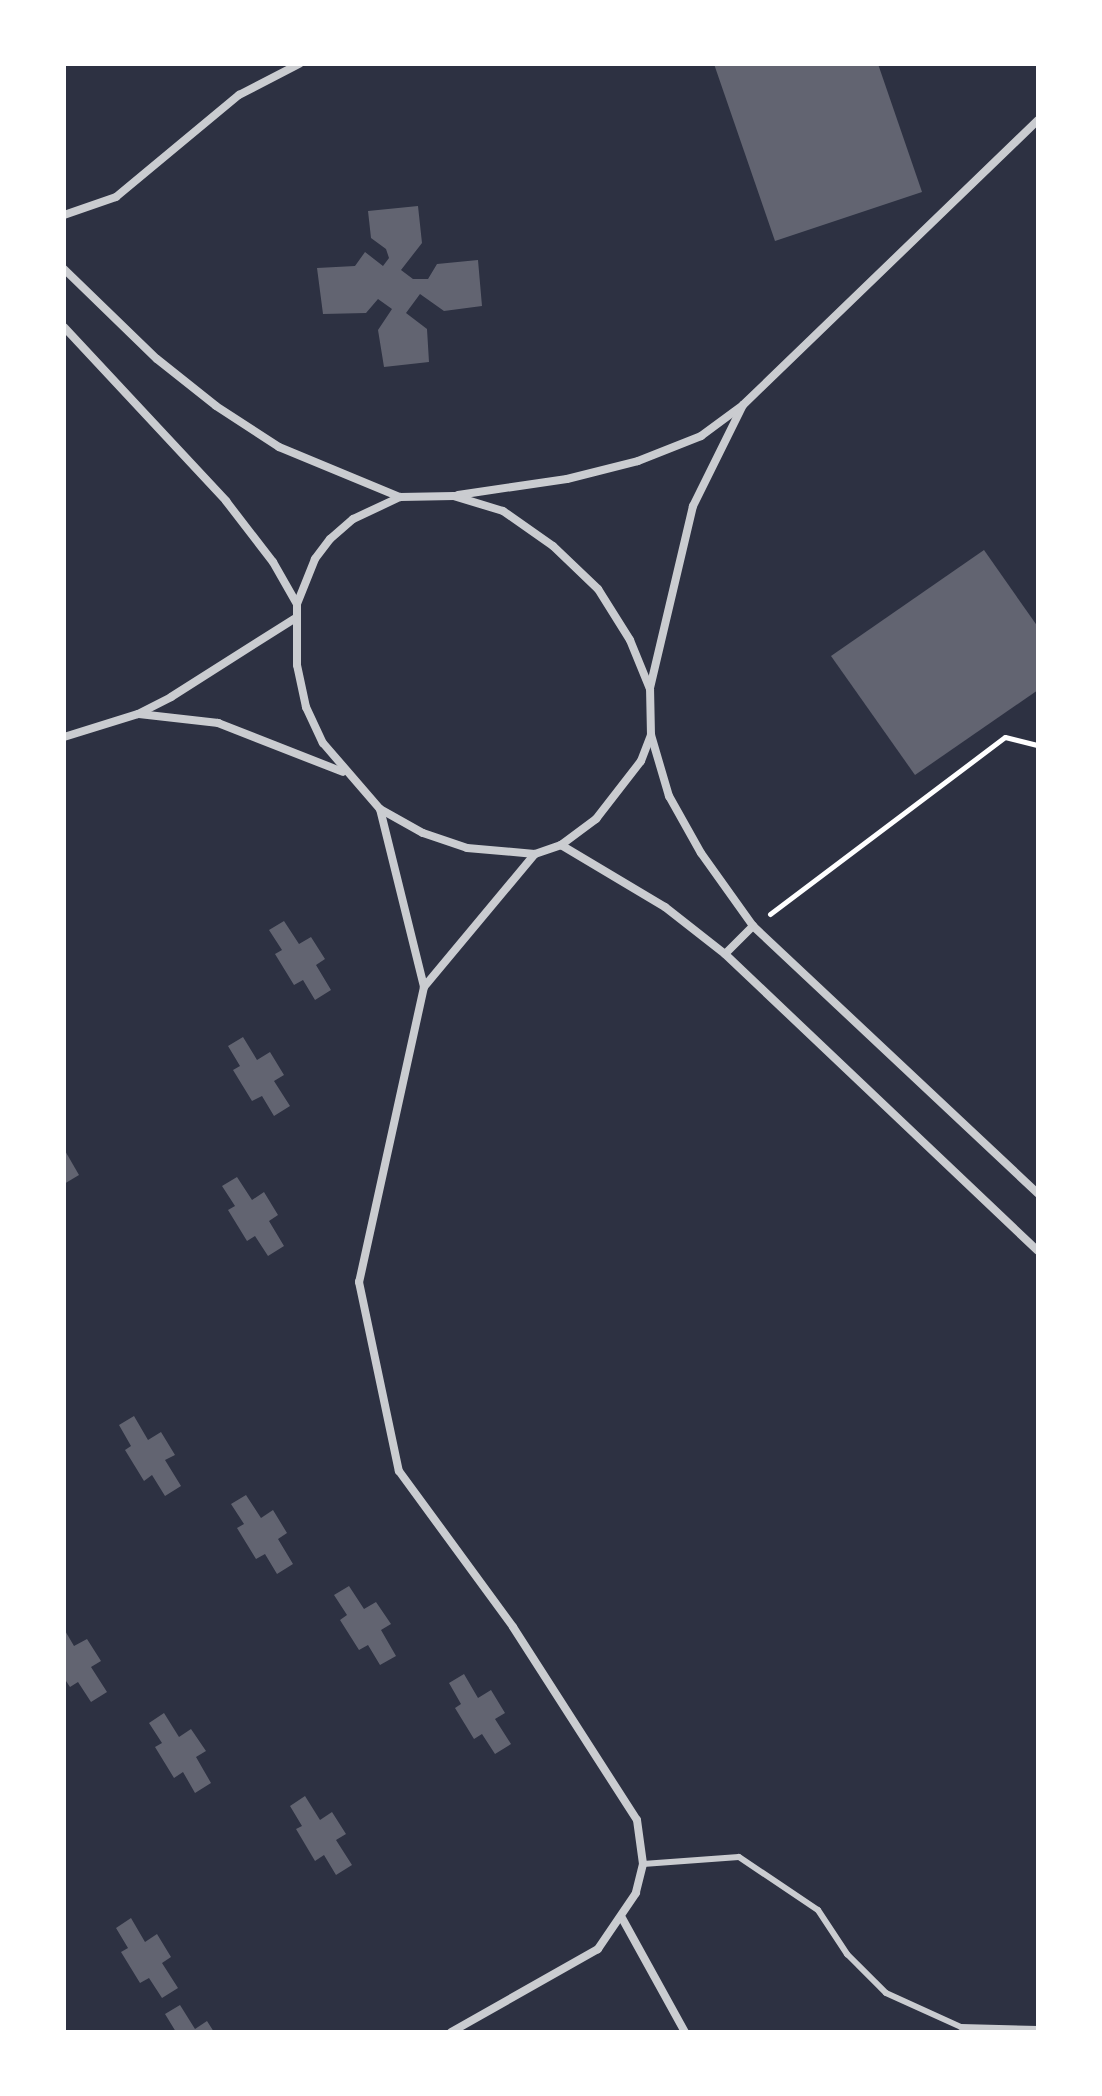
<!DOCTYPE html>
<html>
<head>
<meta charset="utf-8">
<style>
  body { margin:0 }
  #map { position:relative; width:1102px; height:2096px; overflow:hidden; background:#2d3142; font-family:"Crimson Pro",serif }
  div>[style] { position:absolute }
  .building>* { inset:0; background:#626471 }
  .path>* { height:5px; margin:-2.5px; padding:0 2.5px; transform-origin:2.5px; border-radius:2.5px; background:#fff }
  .service>* { height:6px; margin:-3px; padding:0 3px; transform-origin:3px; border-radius:3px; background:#caccd0 }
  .minor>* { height:8px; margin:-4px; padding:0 4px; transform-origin:4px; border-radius:4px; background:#caccd0 }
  span { translate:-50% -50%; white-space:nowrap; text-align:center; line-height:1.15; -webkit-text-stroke:6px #fff; paint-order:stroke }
  .frame { position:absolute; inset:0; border:66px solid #fff; pointer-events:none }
</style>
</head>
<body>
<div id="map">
  <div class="building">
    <div style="clip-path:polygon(714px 64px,878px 64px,922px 192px,775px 241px)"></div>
    <div style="clip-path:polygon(418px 206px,422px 243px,401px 270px,413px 279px,428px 279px,437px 264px,478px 260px,482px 306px,444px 311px,420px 294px,406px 313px,427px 329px,429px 362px,384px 367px,378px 330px,392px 309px,378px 299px,366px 313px,323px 314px,317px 268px,355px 266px,365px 252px,383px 266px,389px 258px,386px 249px,371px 238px,368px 211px)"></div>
    <div style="clip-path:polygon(984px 550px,1038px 627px,1038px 690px,915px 775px,831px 656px)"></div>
    <div style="clip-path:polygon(284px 921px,299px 944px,311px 937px,325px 959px,316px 965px,331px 990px,315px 1000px,303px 980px,294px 985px,275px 954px,282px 950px,269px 930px)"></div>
    <div style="clip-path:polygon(243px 1037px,257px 1060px,270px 1052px,284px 1075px,274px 1081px,290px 1106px,274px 1116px,262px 1096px,252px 1101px,233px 1070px,240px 1066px,228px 1046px)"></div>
    <div style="clip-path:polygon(64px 1149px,79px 1175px,64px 1184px)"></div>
    <div style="clip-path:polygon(237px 1177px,252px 1200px,264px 1192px,278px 1215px,269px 1221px,284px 1246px,268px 1256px,255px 1236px,247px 1241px,228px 1210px,235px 1206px,222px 1186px)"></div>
    <div style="clip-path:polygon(134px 1416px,148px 1440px,161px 1432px,175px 1455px,165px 1460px,181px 1486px,165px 1496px,152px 1475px,144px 1481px,125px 1450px,131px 1446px,119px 1425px)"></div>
    <div style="clip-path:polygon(246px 1495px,261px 1518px,273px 1510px,287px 1533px,278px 1539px,293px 1564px,277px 1574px,265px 1554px,256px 1559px,237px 1528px,244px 1524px,231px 1504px)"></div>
    <div style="clip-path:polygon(349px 1586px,364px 1609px,376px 1602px,391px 1624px,381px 1630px,396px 1656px,380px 1665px,368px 1645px,359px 1650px,340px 1620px,347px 1615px,334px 1595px)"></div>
    <div style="clip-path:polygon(64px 1629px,74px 1646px,87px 1639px,101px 1661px,91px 1667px,107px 1692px,91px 1702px,78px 1682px,70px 1687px,64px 1678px)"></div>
    <div style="clip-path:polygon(464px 1674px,478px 1698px,491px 1690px,505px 1713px,495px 1719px,511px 1744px,495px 1754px,482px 1734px,474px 1739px,455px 1708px,461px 1704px,449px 1683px)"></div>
    <div style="clip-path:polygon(164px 1713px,179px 1737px,191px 1729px,206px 1751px,196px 1757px,211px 1783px,195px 1793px,183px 1772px,174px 1778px,155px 1747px,162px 1743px,149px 1723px)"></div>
    <div style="clip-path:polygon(305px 1796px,320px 1820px,332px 1812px,346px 1834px,336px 1840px,352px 1865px,336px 1875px,324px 1855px,315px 1861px,296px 1829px,302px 1826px,290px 1806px)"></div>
    <div style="clip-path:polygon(131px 1918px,145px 1942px,157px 1934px,171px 1957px,162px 1963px,178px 1988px,162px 1998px,149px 1978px,140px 1983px,121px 1952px,128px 1948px,116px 1928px)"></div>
    <div style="clip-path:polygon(180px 2005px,195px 2029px,207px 2021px,214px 2032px,176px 2032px,165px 2014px)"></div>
  </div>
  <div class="path">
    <div style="left:770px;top:914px;width:294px;rotate:-37deg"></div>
    <div style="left:1005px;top:737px;width:34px;rotate:14deg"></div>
  </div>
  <div class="service">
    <div style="left:643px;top:1864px;width:96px;rotate:-4.2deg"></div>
    <div style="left:739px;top:1857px;width:95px;rotate:33.9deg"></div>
    <div style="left:818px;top:1910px;width:53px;rotate:56.6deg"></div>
    <div style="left:847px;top:1954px;width:55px;rotate:45deg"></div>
    <div style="left:886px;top:1993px;width:82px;rotate:24.4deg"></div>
    <div style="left:961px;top:2027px;width:77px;rotate:1.5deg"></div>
  </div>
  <div class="minor">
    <div style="left:64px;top:215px;width:55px;rotate:-19.1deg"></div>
    <div style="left:116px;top:197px;width:160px;rotate:-39.7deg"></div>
    <div style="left:239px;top:95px;width:68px;rotate:-27.3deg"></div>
    <div style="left:64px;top:269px;width:129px;rotate:44.1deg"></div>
    <div style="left:157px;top:359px;width:75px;rotate:38.5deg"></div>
    <div style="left:216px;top:406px;width:75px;rotate:33.1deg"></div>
    <div style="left:279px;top:447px;width:131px;rotate:22.5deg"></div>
    <div style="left:64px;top:327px;width:238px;rotate:47deg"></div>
    <div style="left:226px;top:501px;width:77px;rotate:52.4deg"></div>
    <div style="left:273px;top:562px;width:48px;rotate:60.3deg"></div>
    <div style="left:743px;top:405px;width:410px;rotate:-44deg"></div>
    <div style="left:458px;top:495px;width:110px;rotate:-8.4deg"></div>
    <div style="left:567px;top:479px;width:73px;rotate:-14.2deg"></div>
    <div style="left:638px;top:461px;width:68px;rotate:-21.6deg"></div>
    <div style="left:701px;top:436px;width:52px;rotate:-36.4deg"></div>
    <div style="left:743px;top:405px;width:113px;rotate:116.3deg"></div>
    <div style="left:693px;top:506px;width:187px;rotate:103.3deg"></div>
    <div style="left:139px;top:714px;width:80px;rotate:6.5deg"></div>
    <div style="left:218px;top:723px;width:134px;rotate:21.4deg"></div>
    <div style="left:651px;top:735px;width:64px;rotate:73.6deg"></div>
    <div style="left:669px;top:796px;width:65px;rotate:60.7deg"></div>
    <div style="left:701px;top:853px;width:90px;rotate:54.5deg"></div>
    <div style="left:753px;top:926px;width:391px;rotate:43.2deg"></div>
    <div style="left:64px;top:737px;width:77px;rotate:-17.3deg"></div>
    <div style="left:138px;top:714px;width:37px;rotate:-27deg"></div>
    <div style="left:171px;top:697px;width:146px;rotate:-32.4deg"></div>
    <div style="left:380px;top:809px;width:183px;rotate:76.1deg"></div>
    <div style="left:424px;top:987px;width:173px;rotate:-50.2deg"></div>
    <div style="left:535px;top:854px;width:28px;rotate:-19deg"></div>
    <div style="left:561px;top:845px;width:44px;rotate:-36.6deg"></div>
    <div style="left:596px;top:819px;width:73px;rotate:-52.2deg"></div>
    <div style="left:641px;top:761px;width:28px;rotate:-69deg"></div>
    <div style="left:651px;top:735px;width:46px;rotate:-91.2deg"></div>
    <div style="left:650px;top:689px;width:53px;rotate:-112.2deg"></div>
    <div style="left:630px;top:640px;width:60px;rotate:-122.1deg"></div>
    <div style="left:598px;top:589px;width:62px;rotate:-136.3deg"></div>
    <div style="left:553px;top:546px;width:61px;rotate:-145deg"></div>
    <div style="left:503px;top:511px;width:51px;rotate:-163deg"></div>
    <div style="left:454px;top:496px;width:54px;rotate:178.9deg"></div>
    <div style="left:400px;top:497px;width:52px;rotate:154.9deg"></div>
    <div style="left:353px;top:519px;width:30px;rotate:139deg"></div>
    <div style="left:330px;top:539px;width:25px;rotate:127deg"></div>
    <div style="left:315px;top:559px;width:48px;rotate:111.8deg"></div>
    <div style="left:297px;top:604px;width:61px;rotate:90deg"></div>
    <div style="left:297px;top:665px;width:43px;rotate:77.9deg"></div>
    <div style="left:306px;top:707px;width:40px;rotate:65deg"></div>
    <div style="left:323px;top:743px;width:87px;rotate:49.2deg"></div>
    <div style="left:380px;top:809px;width:49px;rotate:29.2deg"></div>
    <div style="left:423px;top:833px;width:46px;rotate:18.8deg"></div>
    <div style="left:467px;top:848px;width:68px;rotate:5deg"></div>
    <div style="left:561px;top:845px;width:121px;rotate:30.8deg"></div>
    <div style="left:665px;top:907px;width:76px;rotate:38.1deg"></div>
    <div style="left:725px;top:954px;width:431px;rotate:43.5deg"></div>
    <div style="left:725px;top:954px;width:40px;rotate:-45deg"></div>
    <div style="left:424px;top:987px;width:302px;rotate:102.4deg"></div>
    <div style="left:359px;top:1282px;width:193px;rotate:78.1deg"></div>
    <div style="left:399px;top:1471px;width:193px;rotate:53.8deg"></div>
    <div style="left:513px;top:1627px;width:229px;rotate:57.3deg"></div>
    <div style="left:637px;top:1820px;width:44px;rotate:82.2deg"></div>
    <div style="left:643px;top:1864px;width:30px;rotate:104deg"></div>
    <div style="left:636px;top:1893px;width:68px;rotate:124.2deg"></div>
    <div style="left:598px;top:1949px;width:169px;rotate:150.5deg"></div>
    <div style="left:622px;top:1918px;width:130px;rotate:61.1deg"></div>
  </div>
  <div class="frame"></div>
</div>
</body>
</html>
